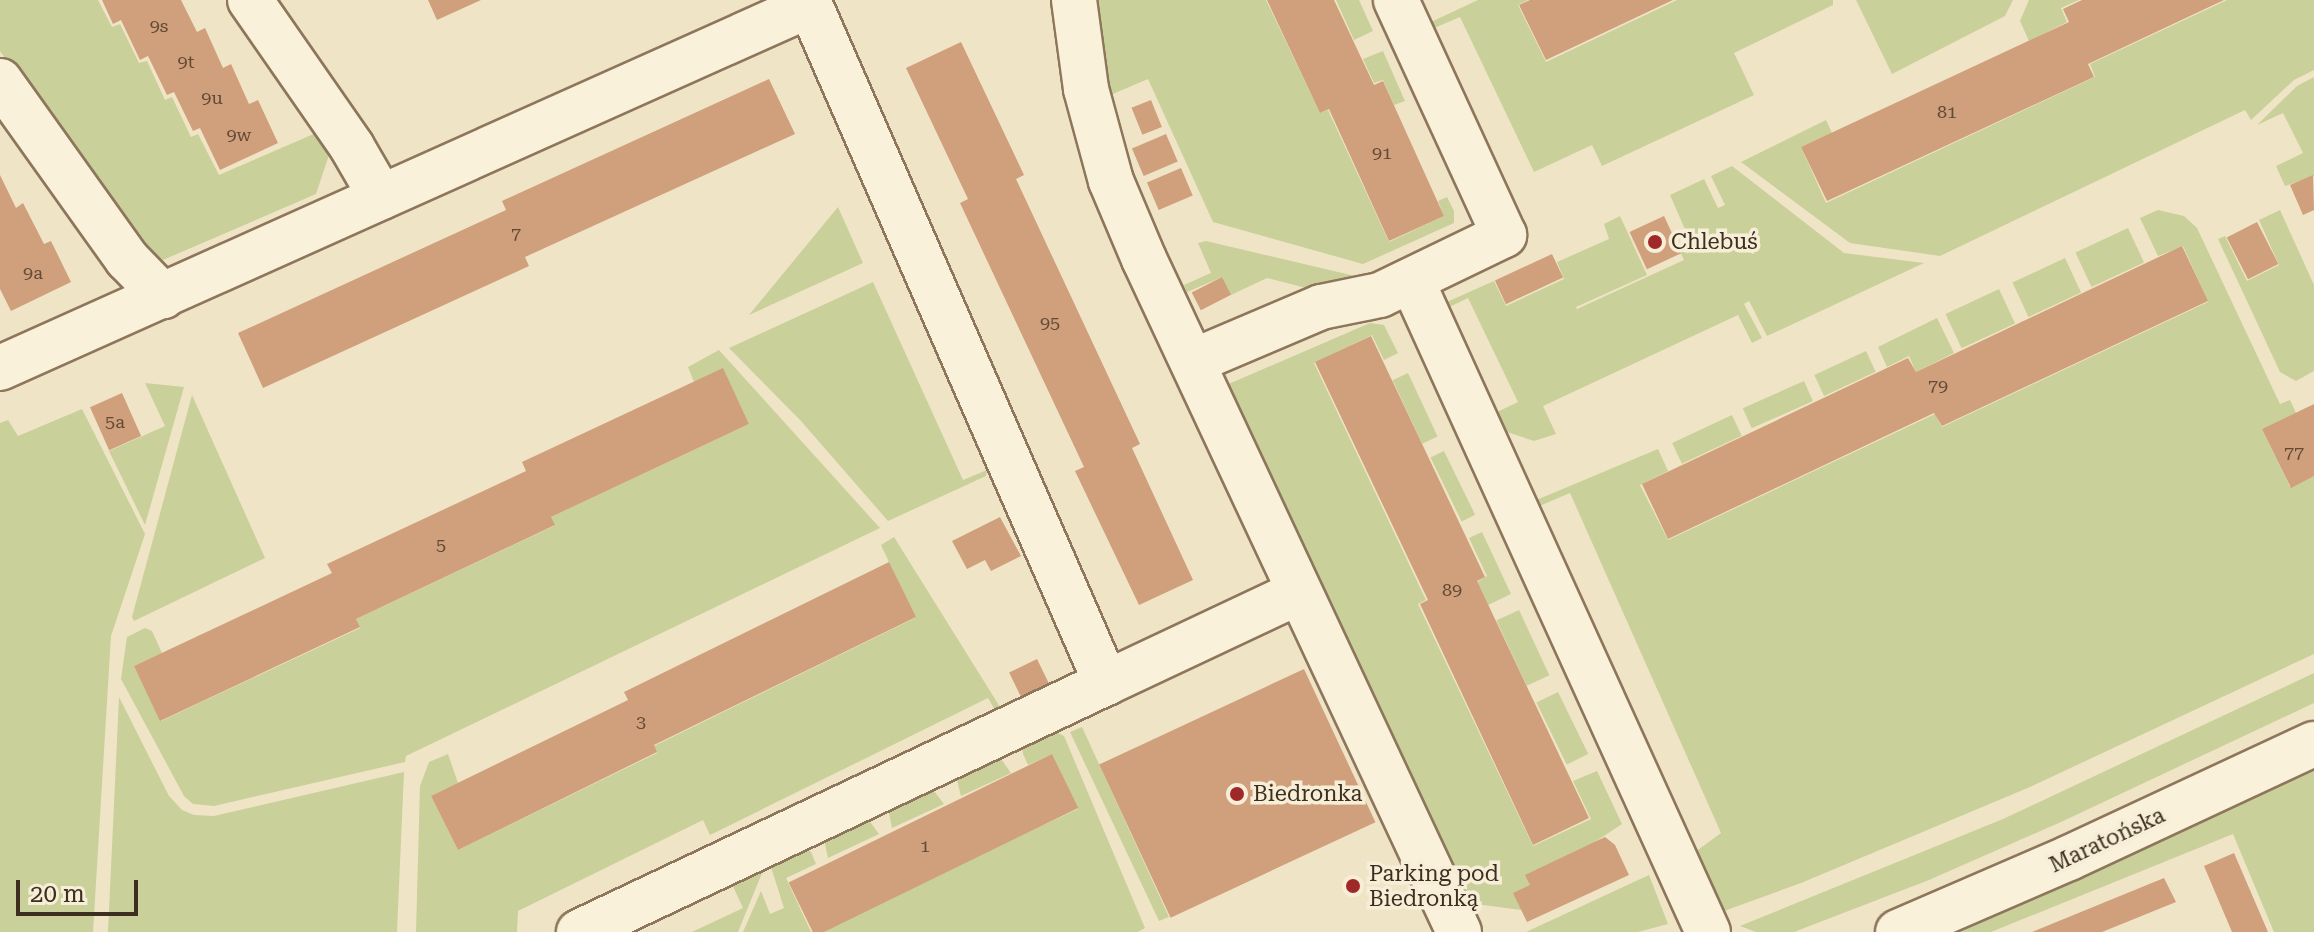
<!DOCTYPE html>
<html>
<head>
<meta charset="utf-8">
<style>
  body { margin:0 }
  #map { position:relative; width:2314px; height:932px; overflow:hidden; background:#f0e4c7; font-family:"Roboto Serif",serif }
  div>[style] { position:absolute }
  .green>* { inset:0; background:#c9d099; transform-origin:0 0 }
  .building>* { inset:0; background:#d09f7b; transform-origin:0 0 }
  .roads { filter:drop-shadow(2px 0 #8d765b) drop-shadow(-2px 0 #8d765b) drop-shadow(0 2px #8d765b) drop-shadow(0 -2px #8d765b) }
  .minor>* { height:44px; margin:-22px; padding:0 22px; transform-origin:22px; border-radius:22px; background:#faf1db }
  .dots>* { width:22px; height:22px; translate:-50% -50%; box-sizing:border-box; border:4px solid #f7eed7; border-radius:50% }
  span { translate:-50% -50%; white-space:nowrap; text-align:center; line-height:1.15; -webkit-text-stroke:7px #f7eed7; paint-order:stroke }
  .number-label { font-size:18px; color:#624a36 }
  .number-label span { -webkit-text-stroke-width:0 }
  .poi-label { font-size:22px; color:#3d2e1f }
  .left { translate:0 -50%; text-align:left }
  .street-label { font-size:22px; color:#3d2e1f }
  .scale { position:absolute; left:16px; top:880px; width:122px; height:36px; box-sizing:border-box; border:4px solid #3d2e1f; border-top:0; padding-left:10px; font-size:24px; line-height:28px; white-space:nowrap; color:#3d2e1f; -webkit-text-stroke:6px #f7eed7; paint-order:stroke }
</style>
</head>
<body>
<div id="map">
  <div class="green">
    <div style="clip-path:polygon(0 0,98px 0,112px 27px,120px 24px,139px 63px,147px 61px,165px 100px,172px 97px,191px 137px,198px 134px,219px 175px,316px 133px,329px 155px,316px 194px,163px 260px,142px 244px,0 51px)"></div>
    <div style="clip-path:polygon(1088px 0,1266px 0,1320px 113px,1328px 110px,1389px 242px,1444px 216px,1438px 201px,1447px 197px,1454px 211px,1454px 223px,1363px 264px,1213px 222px,1148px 79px,1108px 96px)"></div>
    <div style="clip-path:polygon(1336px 0,1359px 0,1373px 31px,1354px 40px)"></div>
    <div style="clip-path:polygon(1478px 0,1528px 0,1518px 5px,1546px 62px,1677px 0,1833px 0,1833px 5px,1734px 53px,1754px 95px,1602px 166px,1592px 145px,1534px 172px,1460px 17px,1434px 28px,1431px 22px)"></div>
    <div style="clip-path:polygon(1856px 0,2013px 0,2005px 16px,1892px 74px)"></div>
    <div style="clip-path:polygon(2029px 0,2079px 0,2061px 8px,2067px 22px,2029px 41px,2020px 21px)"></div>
    <div style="clip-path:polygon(2227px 0,2314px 0,2314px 70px,2294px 80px,2251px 120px,2245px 110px,1940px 256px,1850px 243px,1741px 162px,1826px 120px,1832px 133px,1801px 147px,1826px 203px,2095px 77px,2090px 64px)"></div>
    <div style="clip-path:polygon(1383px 51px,1405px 101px,1394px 105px,1383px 80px,1374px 83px,1363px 59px)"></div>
    <div style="clip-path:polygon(2314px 77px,2314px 176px,2285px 186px,2276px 166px,2303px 153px,2283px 113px,2257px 125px,2297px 86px)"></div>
    <div style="clip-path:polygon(1732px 166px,1844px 253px,1924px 263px,1767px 336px,1749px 301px,1744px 304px,1762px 338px,1752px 343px,1738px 315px,1543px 406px,1556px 434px,1534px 441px,1501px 430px,1491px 415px,1518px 402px,1468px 298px,1441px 311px,1449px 301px,1494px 281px,1506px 306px,1564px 279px,1557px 262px,1609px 239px,1604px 224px,1620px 216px,1647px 275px,1576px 307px,1579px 314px,1577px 309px,1684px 260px,1679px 249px,1691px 243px,1670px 195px,1704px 179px,1718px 208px,1725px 205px,1711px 176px)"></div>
    <div style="clip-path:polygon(838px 207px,863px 263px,749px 315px)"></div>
    <div style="clip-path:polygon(2158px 210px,2184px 216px,2197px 228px,2280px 404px,2290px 400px,2296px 413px,2262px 429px,2290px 487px,2314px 476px,2314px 654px,2030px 787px,1801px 883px,1724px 911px,1695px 852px,1721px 833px,1570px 493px,1537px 507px,1534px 501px,1658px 449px,1668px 471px,1640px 485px,1668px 540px,1935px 414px,1942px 427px,2208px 302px,2183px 246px,2158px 256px,2140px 218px)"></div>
    <div style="clip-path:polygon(2280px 210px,2314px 285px,2314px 371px,2296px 381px,2280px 372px,2218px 239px,2225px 236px,2247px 281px,2279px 265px,2259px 220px)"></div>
    <div style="left:2128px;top:228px;width:38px;height:58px;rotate:65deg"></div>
    <div style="clip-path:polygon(1206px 241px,1355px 276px,1360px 284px,1326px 293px,1267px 278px,1231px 295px,1222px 277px,1187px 292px,1184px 285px,1211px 273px,1198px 243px)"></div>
    <div style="left:2065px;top:258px;width:38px;height:58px;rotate:65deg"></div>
    <div style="clip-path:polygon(873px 282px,963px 480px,987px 470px,986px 476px,888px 521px,801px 421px,729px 348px)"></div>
    <div style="left:1999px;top:289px;width:38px;height:59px;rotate:65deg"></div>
    <div style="clip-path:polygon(1937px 318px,1954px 353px,1916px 372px,1909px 356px,1887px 367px,1878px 347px)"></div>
    <div style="clip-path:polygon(1370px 323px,1384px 325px,1398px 353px,1384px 360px,1372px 335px,1314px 363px,1426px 600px,1418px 604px,1533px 846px,1591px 819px,1573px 781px,1597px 771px,1622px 824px,1530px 885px,1521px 910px,1461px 902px,1224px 386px)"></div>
    <div style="clip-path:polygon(719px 350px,880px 528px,406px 756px,405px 762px,214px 806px,193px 804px,184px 796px,121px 679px,127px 637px,145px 628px,152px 631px,162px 653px,134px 666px,161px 721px,360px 628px,356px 619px,554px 526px,551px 517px,749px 424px,723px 369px,694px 382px,688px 367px)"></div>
    <div style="left:1866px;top:351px;width:23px;height:57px;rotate:65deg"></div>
    <div style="left:1408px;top:373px;width:70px;height:17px;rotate:65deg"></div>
    <div style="left:1804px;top:381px;width:22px;height:67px;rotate:66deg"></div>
    <div style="clip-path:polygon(145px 383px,184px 387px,145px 525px,109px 451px,165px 426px)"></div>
    <div style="clip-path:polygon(192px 395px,265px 558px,134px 621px,132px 617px)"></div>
    <div style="clip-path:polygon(82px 409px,145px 534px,111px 636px,93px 932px,0 932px,0 423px,8px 420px,18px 436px)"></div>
    <div style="left:1732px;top:415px;width:23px;height:66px;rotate:65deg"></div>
    <div style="left:1444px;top:451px;width:71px;height:15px;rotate:64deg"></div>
    <div style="clip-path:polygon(1482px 532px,1511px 594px,1488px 605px,1477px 582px,1487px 576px,1469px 538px)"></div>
    <div style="clip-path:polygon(894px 537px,1005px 715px,999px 717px,988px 698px,710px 835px,703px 820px,518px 911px,517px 932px,416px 932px,420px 786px,429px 762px,448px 754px,458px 783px,431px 796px,458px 850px,657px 753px,654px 746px,915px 618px,881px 545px)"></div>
    <div style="left:1519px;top:610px;width:72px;height:25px;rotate:65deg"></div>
    <div style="clip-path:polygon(2314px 673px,2314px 703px,2061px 822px,1929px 880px,1794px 932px,1756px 932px,1740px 926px,2003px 819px)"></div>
    <div style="left:1558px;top:692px;width:69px;height:24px;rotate:64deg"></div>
    <div style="clip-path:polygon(119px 697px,169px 796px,182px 810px,194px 815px,214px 816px,404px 772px,397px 932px,108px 932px)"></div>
    <div style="clip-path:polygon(1082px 727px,1169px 917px,1159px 921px,1070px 732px)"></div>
    <div style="clip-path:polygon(1054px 731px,1064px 736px,1145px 928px,1138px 932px,812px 932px,1078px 809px,1052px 754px,1028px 765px,1023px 754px,1022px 746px)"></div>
    <div style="clip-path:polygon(999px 756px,1011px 773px,961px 796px,956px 776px)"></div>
    <div style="clip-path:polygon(2314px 771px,2314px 932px,2274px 932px,2233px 834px,1991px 932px,1960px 932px)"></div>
    <div style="clip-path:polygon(931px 787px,944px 804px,892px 828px,888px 808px)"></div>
    <div style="clip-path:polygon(867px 818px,879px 834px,828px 858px,824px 839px)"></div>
    <div style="clip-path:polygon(803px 848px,811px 852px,816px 864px,786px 878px,811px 932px,743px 932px,761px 891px,770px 914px,784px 908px,770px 864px)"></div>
    <div style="clip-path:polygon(764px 868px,738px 932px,692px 932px,743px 908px,731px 882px)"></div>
    <div style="clip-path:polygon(1649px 875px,1668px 924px,1638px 932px,1526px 932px)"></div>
  </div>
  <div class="building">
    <div style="clip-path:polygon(102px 0,181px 0,197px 32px,205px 28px,223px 68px,231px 64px,249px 104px,258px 100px,278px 143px,220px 170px,200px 128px,193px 131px,174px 92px,167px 95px,148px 56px,140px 60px,121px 20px,113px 24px)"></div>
    <div style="clip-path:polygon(428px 0,481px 0,437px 20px)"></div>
    <div style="clip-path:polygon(1267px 0,1334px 0,1374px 85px,1383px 81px,1444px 216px,1389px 241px,1329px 109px,1320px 113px)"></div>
    <div style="clip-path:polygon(1530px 0,1673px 0,1546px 60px,1519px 5px)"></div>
    <div style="clip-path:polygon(2082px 0,2224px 0,2088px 64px,2094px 77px,1827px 201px,1801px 147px,2069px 22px,2063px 9px)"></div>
    <div style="clip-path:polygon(961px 42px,1024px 175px,1016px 179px,1140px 444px,1132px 448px,1193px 580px,1139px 605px,1075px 471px,1084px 467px,960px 203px,968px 199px,906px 68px)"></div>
    <div style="clip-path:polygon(769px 79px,795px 134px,525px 257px,529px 266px,263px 388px,238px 333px,506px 210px,502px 201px)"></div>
    <div style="left:1151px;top:100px;width:29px;height:21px;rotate:68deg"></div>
    <div style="left:1166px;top:134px;width:30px;height:37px;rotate:67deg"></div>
    <div style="left:1181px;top:168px;width:30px;height:37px;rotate:67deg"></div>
    <div style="clip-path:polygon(0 175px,16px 208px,23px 203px,44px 244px,51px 241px,71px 282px,11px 311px,0 289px)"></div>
    <div style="clip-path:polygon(2313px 175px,2314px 210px,2303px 215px,2290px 185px)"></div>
    <div style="left:1664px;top:216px;width:41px;height:38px;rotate:65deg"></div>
    <div style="left:2257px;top:222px;width:47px;height:34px;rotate:63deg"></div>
    <div style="clip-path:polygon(2182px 246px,2208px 301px,1942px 426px,1934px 413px,1668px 539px,1642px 484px,1908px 358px,1916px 372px)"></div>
    <div style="left:1552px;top:254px;width:26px;height:63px;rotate:65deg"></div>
    <div style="left:1222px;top:277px;width:20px;height:34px;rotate:63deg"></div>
    <div style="clip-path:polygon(1371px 336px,1485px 577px,1477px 581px,1589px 818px,1533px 845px,1420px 604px,1428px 600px,1315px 362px)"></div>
    <div style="clip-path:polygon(723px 368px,749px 424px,551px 517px,555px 525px,356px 619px,360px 627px,160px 721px,134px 666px,332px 573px,327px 564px,526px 471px,522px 462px)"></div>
    <div style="left:122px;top:393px;width:47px;height:35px;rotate:66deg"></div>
    <div style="clip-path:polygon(2314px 404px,2314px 476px,2291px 488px,2262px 429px)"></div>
    <div style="clip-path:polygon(1000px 517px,1021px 556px,991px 571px,985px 560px,967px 569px,952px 541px)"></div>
    <div style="clip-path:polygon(889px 562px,916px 617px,654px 745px,657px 752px,458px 850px,431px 796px,628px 700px,624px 692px)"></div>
    <div style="left:1037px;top:659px;width:30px;height:31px;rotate:64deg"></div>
    <div style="left:1304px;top:669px;width:169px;height:226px;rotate:65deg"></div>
    <div style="left:1052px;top:754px;width:60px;height:293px;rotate:64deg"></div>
    <div style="clip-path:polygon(1605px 837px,1615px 845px,1629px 875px,1527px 922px,1513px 893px,1530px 885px,1525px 875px)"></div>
    <div style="clip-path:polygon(2234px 853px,2268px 932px,2232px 932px,2204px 866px)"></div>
    <div style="clip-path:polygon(2164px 878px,2176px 902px,2102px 932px,2032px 932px)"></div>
  </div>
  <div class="roads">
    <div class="minor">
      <div style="left:250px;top:0;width:179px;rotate:55.2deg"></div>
      <div style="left:352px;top:147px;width:58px;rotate:59.9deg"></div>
      <div style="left:1074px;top:0;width:90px;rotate:82.3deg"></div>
      <div style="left:1086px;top:89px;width:95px;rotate:74.8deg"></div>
      <div style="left:1111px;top:181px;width:85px;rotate:67.1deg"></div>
      <div style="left:1144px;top:259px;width:743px;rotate:64.92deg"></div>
      <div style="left:0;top:81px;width:219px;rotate:54.5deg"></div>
      <div style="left:127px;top:259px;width:52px;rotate:45.8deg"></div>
      <div style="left:1412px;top:281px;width:715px;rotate:65.55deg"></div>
      <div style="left:1194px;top:361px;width:138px;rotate:-23deg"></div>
      <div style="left:1321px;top:307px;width:60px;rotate:-11.5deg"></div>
      <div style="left:1380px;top:295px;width:138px;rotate:-25.8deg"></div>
      <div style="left:1504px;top:235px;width:259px;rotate:-114.7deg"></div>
      <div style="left:0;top:368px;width:888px;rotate:-24.14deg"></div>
      <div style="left:810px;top:5px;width:740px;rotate:66.41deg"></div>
      <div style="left:1106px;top:683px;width:583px;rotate:154.71deg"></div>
      <div style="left:1106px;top:683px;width:213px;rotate:-25.2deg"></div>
      <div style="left:1898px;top:932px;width:186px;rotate:-23.4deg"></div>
      <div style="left:2069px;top:858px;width:270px;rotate:-25deg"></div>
    </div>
  </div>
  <div class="dots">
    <div style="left:1655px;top:242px;background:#9f2928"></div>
    <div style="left:1237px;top:794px;background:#9f2928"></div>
    <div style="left:1353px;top:886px;background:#9f2928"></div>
  </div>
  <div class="number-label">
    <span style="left:159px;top:26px">9s</span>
    <span style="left:186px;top:62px">9t</span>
    <span style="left:212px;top:98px">9u</span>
    <span style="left:1947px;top:112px">81</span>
    <span style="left:239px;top:135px">9w</span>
    <span style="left:1382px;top:153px">91</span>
    <span style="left:516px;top:234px">7</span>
    <span style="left:33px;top:273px">9a</span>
    <span style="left:1050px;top:323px">95</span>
    <span style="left:1938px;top:386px">79</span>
    <span style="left:115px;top:422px">5a</span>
    <span style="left:2294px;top:453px">77</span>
    <span style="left:441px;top:545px">5</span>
    <span style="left:1452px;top:590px">89</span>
    <span style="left:641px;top:722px">3</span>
    <span style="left:925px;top:846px">1</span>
  </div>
  <div class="poi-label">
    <span class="left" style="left:1671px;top:242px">Chlebuś</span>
    <span class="left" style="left:1253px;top:794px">Biedronka</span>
    <span class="left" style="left:1369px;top:886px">Parking pod<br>Biedronką</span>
  </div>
  <div class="street-label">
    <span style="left:2107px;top:840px;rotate:-25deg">Maratońska</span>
  </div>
  <div class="scale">20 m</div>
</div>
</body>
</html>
